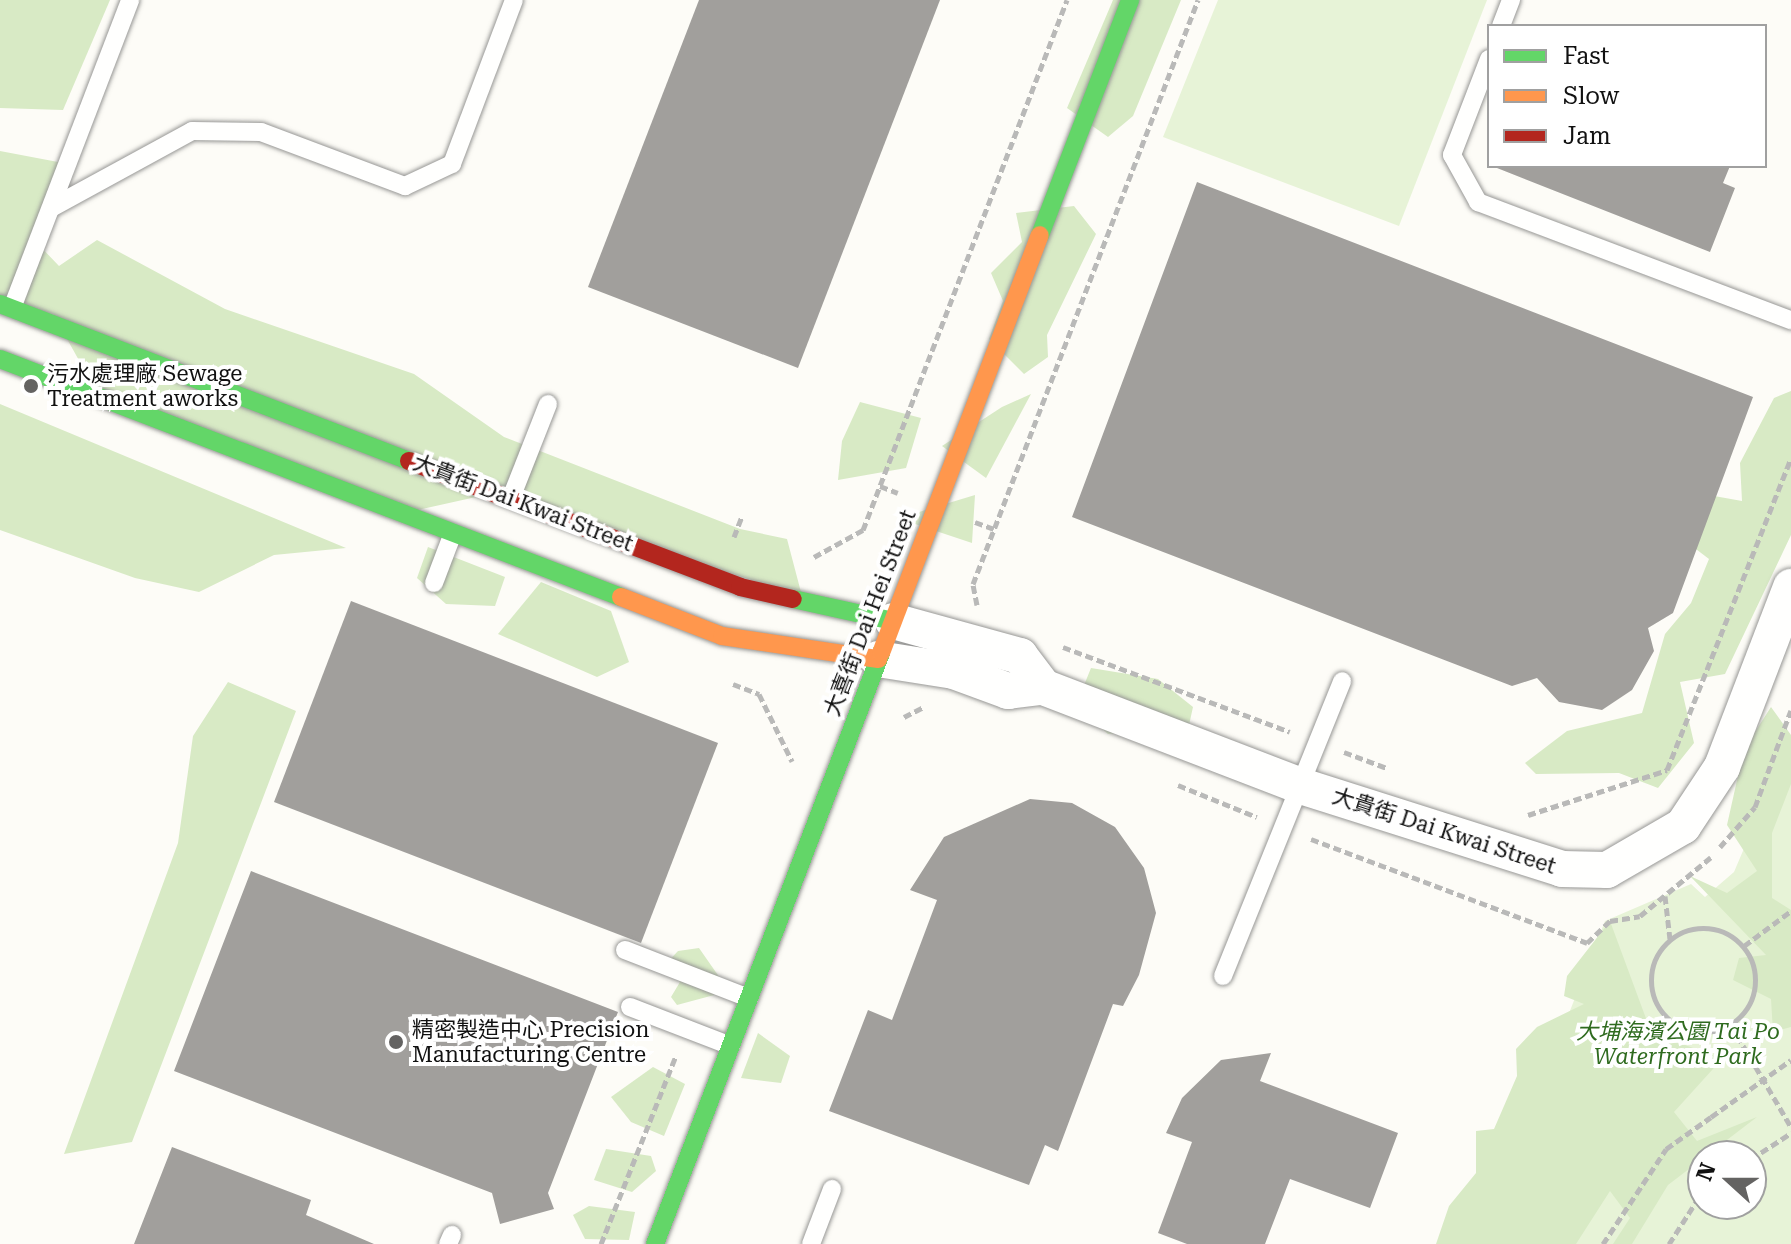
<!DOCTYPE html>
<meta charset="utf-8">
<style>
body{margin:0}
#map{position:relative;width:1791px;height:1244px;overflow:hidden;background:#fdfcf7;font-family:"Roboto Serif","Noto Sans TC",serif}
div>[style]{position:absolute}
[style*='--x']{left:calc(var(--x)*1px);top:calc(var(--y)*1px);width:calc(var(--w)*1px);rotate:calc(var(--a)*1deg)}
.green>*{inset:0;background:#e7f3d7}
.forest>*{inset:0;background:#d8eac5}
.building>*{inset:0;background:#a19f9c}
.path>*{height:5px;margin-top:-2.5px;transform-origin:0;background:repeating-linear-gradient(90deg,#b9b9b8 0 8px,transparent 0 12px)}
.path>.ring{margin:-2.5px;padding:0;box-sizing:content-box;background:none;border:5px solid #b9b9b8;border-radius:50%}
.roads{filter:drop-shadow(0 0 2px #979795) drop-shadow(0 0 2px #979795)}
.lane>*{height:18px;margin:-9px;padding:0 9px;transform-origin:9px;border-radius:9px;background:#fffffe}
.street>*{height:36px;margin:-18px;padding:0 18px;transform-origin:18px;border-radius:18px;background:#fffffe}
.fast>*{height:18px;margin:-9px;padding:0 9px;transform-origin:9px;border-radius:9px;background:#63d668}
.slow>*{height:18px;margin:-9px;padding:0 9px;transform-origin:9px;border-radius:9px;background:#ff974d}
.jam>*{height:18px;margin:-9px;padding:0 9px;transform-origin:9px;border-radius:9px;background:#b3261e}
.path-bridge>*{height:5px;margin-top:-2.5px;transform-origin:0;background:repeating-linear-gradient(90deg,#b9b9b8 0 8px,transparent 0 12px)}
.dots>*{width:22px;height:22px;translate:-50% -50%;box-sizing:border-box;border:4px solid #fff;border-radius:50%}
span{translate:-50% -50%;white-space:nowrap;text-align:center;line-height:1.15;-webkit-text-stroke:8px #fff;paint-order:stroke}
.poi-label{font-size:22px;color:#111}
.left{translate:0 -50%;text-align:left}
.street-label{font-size:22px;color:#111}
.park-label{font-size:22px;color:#2f6b1f;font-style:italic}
.legend{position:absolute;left:1487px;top:24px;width:280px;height:144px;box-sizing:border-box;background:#fff;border:2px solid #a0a0a0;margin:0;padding:10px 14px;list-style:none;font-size:24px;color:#111}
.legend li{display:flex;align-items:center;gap:16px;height:40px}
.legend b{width:40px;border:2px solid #a0a0a0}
.north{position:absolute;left:1687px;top:1140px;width:80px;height:80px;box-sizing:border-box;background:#fff;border:2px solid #a0a0a0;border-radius:50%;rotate:291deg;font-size:22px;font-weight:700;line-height:32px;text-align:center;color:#111}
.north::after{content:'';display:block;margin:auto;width:28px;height:36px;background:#646362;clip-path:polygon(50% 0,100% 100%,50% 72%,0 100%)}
</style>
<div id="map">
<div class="green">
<div style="clip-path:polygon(1218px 0,1487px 0,1399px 226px,1163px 137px)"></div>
<div style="clip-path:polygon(evenodd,1791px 738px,1791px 1244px,1479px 1244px,1605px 921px,1691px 884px,1705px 897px,1734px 872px,1791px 738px,1703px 1156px,1751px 1156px,1751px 1204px,1703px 1204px,1703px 1156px)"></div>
</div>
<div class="forest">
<div style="clip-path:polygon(0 0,110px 0,63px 110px,0 108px)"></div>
<div style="clip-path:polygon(1113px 0,1181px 0,1133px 116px,1108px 137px,1067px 108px)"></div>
<div style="clip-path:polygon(0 151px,58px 162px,38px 244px,59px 266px,97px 240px,225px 309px,414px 374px,504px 437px,740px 529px,787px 539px,802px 596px,485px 495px,413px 511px,99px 396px,53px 314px,0 304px)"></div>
<div style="clip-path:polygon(1074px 206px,1096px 234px,1047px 335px,1048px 357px,1024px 374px,989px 339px,1003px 301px,991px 273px,1022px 242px,1016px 213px)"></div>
<div style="clip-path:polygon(1791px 391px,1791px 535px,1725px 674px,1680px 682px,1694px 743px,1658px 788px,1619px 773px,1536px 774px,1525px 763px,1567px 731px,1642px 713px,1665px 634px,1691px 603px,1709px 559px,1684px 540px,1703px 494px,1742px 501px,1740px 463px,1774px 398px)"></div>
<div style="clip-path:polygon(1031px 394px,986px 478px,942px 446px,1002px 407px)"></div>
<div style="clip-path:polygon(860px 402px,921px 418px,906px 468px,838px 480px,842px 441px)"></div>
<div style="clip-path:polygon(0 404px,346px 548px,274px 555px,199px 592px,135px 578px,0 530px)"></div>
<div style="clip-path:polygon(975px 495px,972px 543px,915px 524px,919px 512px)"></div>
<div style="clip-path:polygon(428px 547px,505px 577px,495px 606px,446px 604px,417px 578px)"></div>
<div style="clip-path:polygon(541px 582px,611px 611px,629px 662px,597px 677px,498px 634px)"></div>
<div style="clip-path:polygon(1091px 668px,1158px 679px,1193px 707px,1185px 743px,1146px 730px,1108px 734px,1076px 705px)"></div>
<div style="clip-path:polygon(228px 682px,296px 711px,132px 1142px,64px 1154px,178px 843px,193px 736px)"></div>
<div style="clip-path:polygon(1771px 707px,1791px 735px,1791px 784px,1772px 833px,1772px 898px,1791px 910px,1791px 1027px,1773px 1032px,1771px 999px,1733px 980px,1739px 958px,1766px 955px,1690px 876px,1727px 893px,1757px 871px,1727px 825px,1744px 749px)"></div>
<div style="clip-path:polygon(1610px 921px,1651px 1032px,1722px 1059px,1674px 1112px,1697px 1141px,1757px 1117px,1668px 1185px,1632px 1244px,1613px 1244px,1630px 1218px,1610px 1191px,1576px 1244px,1436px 1244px,1449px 1206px,1476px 1173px,1476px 1131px,1494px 1129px,1517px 1076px,1516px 1049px,1537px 1027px,1584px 1004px,1564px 996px,1567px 976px)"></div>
<div style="clip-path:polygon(699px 948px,729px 991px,677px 1005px,671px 997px,680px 982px,663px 967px,678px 951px)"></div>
<div style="clip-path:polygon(758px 1033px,790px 1056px,781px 1083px,741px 1078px)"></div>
<div style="clip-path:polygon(653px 1067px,685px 1084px,664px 1136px,631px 1122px,611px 1097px)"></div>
<div style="clip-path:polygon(606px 1149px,651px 1156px,656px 1171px,632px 1192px,594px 1180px)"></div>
<div style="clip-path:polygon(589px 1206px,635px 1212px,629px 1240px,585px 1239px,573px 1215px)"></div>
</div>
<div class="building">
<div style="clip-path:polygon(699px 0,940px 0,798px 368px,588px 287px)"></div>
<div style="clip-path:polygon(1730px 166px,1723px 183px,1735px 188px,1710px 252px,1497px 168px)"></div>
<div style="clip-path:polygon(1197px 182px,1753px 397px,1673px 613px,1648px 628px,1654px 651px,1632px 690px,1602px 710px,1559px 702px,1537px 678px,1512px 686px,1072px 517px)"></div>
<div style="clip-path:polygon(351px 601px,718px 743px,641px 943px,274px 802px)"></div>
<div style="clip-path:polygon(1030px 799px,1072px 803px,1115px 827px,1144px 868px,1156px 913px,1139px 975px,1123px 1006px,1113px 1004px,1058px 1151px,1045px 1145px,1029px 1185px,829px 1111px,868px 1010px,892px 1020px,937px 900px,910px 890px,944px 837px)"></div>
<div style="clip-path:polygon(251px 871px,618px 1012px,548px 1193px,554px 1209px,500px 1224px,492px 1193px,174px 1071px)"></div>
<div style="clip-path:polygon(1271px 1053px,1260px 1081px,1398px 1133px,1370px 1208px,1290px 1179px,1265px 1244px,1187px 1244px,1158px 1233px,1192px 1142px,1166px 1133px,1182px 1098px,1221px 1060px)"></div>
<div style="clip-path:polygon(172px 1147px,311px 1200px,306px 1215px,374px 1244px,134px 1244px)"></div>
</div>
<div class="path">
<div style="--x:880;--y:486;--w:19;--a:21"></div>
<div style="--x:975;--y:522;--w:20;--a:20"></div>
<div style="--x:734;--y:537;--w:22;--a:-69"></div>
<div style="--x:814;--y:557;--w:56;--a:-28.9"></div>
<div style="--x:863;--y:530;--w:568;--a:-68.95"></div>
<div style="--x:977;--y:605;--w:21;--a:-101"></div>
<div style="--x:973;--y:584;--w:626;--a:-68.93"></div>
<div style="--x:1063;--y:647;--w:242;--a:20.5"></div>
<div style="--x:733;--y:684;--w:28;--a:21"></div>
<div style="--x:759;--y:694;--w:75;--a:63.8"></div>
<div style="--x:904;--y:717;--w:22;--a:-27"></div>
<div style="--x:1344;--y:752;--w:46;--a:20.4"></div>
<div style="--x:1178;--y:785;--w:85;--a:22.1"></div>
<div style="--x:1528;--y:815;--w:146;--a:-17.9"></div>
<div style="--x:1667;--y:770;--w:335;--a:-68.3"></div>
<div style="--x:1311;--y:839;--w:295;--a:20.6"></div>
<div style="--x:1587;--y:943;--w:32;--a:-44"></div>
<div style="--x:1610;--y:921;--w:30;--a:-9"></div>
<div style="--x:1640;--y:916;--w:92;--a:-39.7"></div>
<div style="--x:1720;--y:847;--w:53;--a:-48.8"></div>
<div style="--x:1755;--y:807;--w:103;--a:-69.6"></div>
<div style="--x:1665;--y:896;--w:43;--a:83.4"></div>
<div class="ring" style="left:1651px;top:928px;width:99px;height:99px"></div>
<div style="--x:1744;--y:946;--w:59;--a:-36.7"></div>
<div style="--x:1731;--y:1025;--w:118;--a:59.5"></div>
<div style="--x:1751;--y:1159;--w:48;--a:-33"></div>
<div style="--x:601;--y:1244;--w:202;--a:-68.3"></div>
<div style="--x:1603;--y:1244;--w:114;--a:-56.4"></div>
<div style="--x:1666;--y:1149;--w:55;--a:-35.4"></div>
<div style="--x:1669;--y:1244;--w:63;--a:-57.3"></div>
</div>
<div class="roads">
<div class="lane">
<div style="--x:1501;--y:26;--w:28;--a:-69"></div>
<div style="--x:1489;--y:59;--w:103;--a:111.1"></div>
<div style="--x:1452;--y:155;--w:54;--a:61"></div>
<div style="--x:1478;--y:202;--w:335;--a:20.7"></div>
<div style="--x:51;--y:208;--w:161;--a:-28.6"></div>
<div style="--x:192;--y:131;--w:69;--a:0.8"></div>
<div style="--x:261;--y:132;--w:154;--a:20.6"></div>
<div style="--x:405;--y:186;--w:52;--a:-25.1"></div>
<div style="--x:452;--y:164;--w:175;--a:-69.3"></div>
<div style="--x:12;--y:308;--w:330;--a:-69"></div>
<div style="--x:511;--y:498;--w:101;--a:-68.5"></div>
<div style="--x:434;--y:583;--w:53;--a:-69.2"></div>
<div style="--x:625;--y:950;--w:133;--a:21.2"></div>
<div style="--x:1223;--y:976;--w:318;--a:-68"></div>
<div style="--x:630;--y:1007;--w:108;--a:21.1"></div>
<div style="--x:448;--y:1244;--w:10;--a:-66"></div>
<div style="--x:811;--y:1244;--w:59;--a:-69.1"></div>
</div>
<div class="street">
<div style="--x:893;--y:621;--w:132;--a:15.4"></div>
<div style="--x:1020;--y:656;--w:39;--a:53"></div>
<div style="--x:878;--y:659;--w:77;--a:9"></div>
<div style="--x:954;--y:671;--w:58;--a:20.3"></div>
<div style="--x:1008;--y:691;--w:35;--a:-7"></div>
<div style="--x:1043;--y:687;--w:276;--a:21"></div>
<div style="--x:1301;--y:786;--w:274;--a:17.6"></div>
<div style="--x:1562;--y:869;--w:45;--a:1.3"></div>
<div style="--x:1607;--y:870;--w:88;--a:-30.1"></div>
<div style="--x:1683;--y:826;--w:71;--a:-56.5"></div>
<div style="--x:1722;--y:767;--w:193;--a:-69"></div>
</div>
<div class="fast">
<div style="--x:1040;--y:235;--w:252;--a:-69"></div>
<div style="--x:0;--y:304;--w:438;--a:21"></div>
<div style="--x:0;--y:359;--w:665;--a:20.97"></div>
<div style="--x:793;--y:599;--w:102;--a:12.4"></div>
<div style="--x:655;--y:1244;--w:633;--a:-69.07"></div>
</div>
<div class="slow">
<div style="--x:621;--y:597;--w:108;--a:21.1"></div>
<div style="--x:722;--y:636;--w:158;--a:8.4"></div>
<div style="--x:881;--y:653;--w:447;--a:-69.2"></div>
</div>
<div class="jam">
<div style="--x:409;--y:461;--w:354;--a:20.8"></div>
<div style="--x:740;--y:587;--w:54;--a:12.8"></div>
</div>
</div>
<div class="path-bridge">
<div style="--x:1711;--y:1117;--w:98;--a:-35.5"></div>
</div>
<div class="dots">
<div style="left:31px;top:386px;background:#646362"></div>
<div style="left:396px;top:1042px;background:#646362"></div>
</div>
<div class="poi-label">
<span class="left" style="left:47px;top:386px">污水處理廠 Sewage<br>Treatment aworks</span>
<span class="left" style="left:412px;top:1042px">精密製造中心 Precision<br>Manufacturing Centre</span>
</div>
<div class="street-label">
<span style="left:523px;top:503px;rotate:21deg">大貴街 Dai Kwai Street</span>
<span style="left:870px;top:613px;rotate:-69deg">大喜街 Dai Hei Street</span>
<span style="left:1444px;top:831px;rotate:18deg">大貴街 Dai Kwai Street</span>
</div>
<div class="park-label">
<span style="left:1678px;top:1044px">大埔海濱公園 Tai Po<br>Waterfront Park</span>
</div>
<ul class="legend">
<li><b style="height:10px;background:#63d668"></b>Fast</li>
<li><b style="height:10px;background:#ff974d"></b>Slow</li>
<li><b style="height:10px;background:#b3261e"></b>Jam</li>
</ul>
<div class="north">N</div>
</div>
